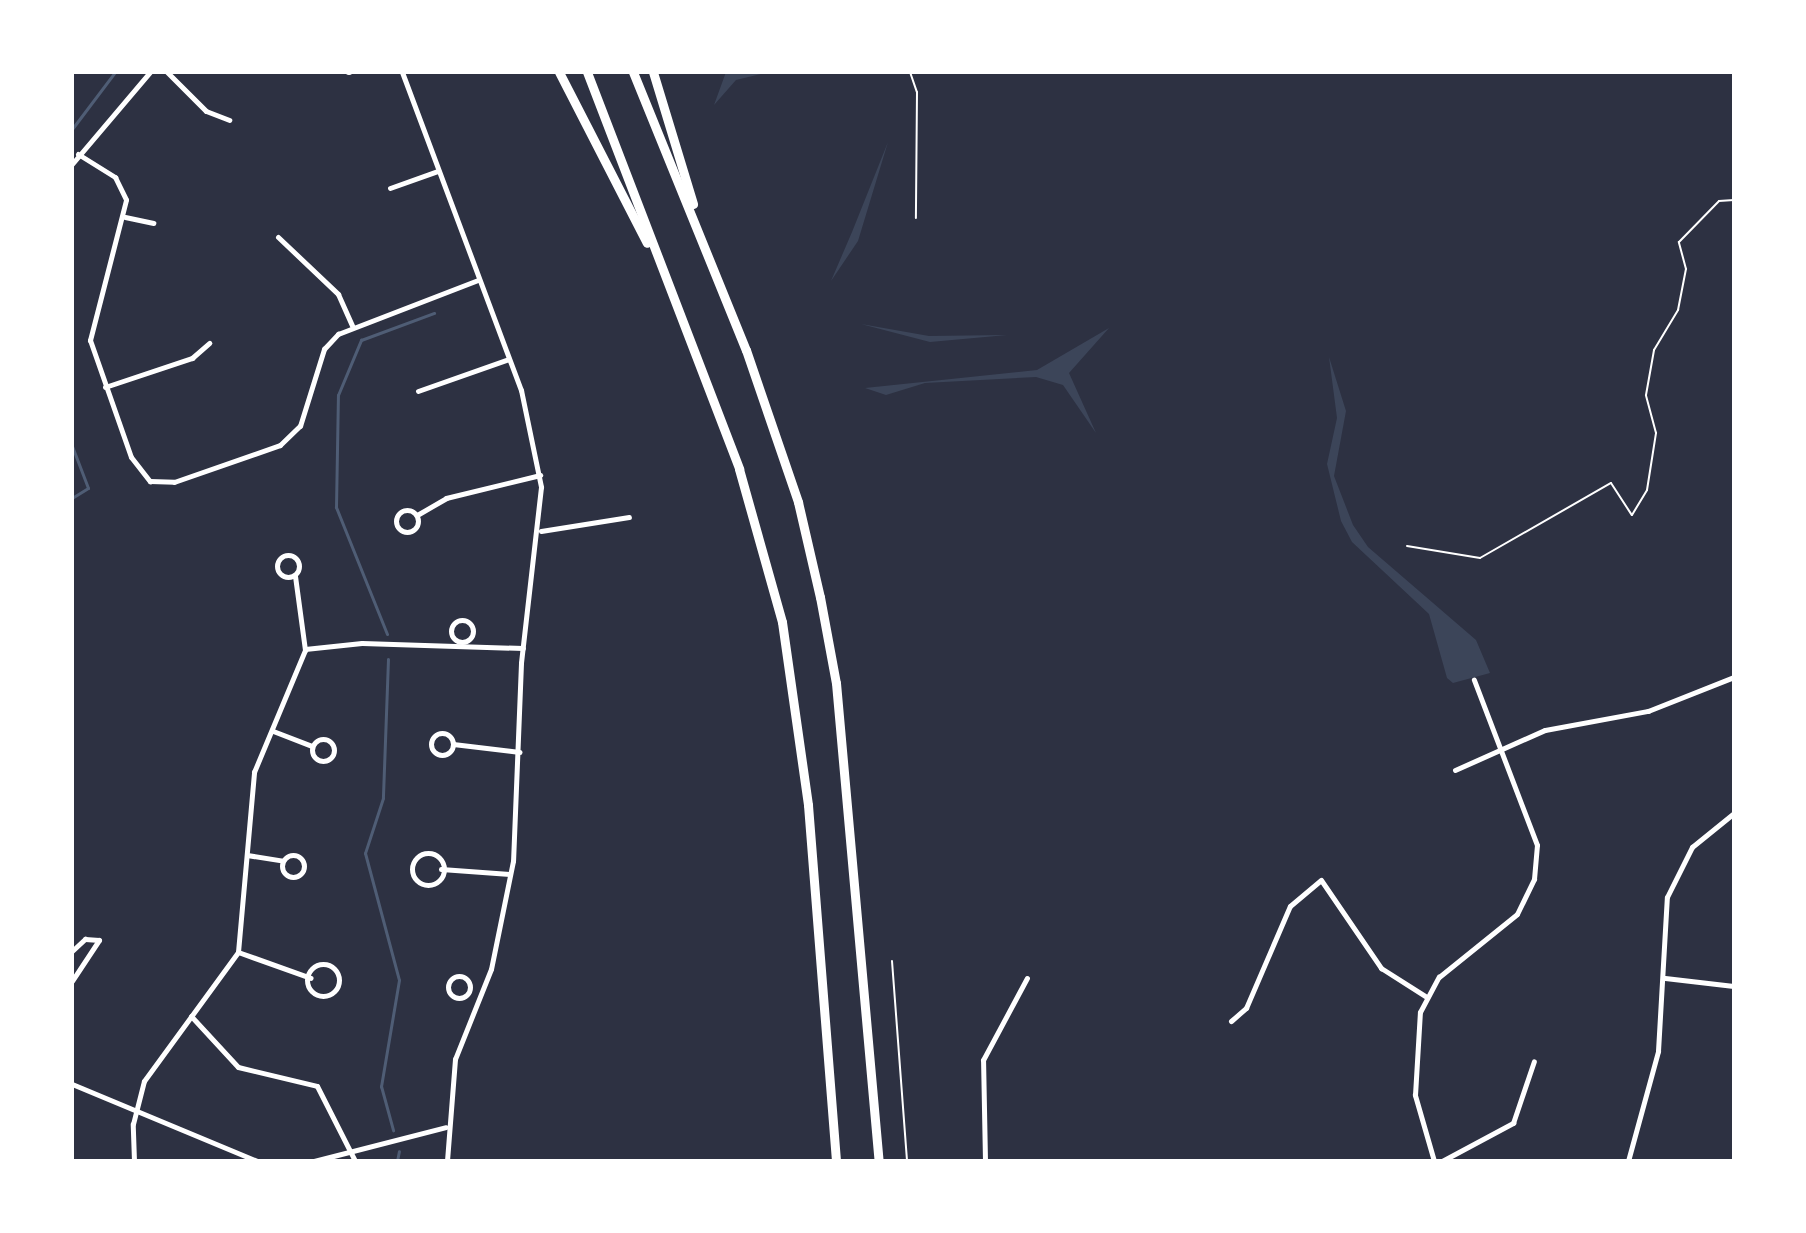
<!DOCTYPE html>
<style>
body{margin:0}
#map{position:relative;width:1806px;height:1233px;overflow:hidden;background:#2d3142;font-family:"Golos Text",sans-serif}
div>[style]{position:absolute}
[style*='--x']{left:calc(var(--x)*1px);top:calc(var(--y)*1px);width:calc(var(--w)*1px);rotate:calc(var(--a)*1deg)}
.green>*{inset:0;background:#3c4559}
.stream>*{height:3px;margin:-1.5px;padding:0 1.5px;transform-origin:1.5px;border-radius:1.5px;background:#4f5d75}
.path>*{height:2px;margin:-1px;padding:0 1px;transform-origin:1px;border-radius:1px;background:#fff}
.minor>*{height:5px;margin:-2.5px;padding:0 2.5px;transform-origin:2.5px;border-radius:2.5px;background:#fff}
.minor>.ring{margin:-2.5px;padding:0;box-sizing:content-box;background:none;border:5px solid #fff;border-radius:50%}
.motorway>*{height:9px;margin:-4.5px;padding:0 4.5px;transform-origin:4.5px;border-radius:4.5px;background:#fff}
span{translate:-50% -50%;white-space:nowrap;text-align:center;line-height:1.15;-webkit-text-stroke:8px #fff;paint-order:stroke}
.frame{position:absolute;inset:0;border:74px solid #fff;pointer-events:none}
</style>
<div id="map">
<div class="green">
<div style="clip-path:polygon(726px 72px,769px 72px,736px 80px,714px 105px)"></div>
<div style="clip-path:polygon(888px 142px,858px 241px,831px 281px,852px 232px)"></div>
<div style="clip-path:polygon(861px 324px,929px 336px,1007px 335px,930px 342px)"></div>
<div style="clip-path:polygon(1109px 328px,1069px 373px,1096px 433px,1063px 385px,1036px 377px,925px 383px,886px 395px,865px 388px,1037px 370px)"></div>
<div style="clip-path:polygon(1329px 357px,1346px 411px,1334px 476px,1353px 525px,1368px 547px,1476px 640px,1490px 673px,1453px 683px,1447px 678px,1429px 614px,1352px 542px,1341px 521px,1327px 464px,1337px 418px)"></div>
</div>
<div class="stream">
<div style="--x:72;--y:129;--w:71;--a:-53"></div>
<div style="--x:72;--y:446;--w:45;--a:69.1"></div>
<div style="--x:88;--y:488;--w:19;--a:148"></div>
<div style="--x:387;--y:634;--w:137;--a:-111.9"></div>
<div style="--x:336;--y:507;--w:112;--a:-89"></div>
<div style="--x:338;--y:395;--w:60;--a:-67.3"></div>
<div style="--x:361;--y:340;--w:78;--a:-20.3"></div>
<div style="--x:388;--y:659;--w:139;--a:92.1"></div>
<div style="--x:383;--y:798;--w:58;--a:108.1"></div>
<div style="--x:365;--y:853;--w:131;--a:75"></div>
<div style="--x:399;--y:980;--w:108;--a:99.6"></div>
<div style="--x:381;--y:1086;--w:46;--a:74.7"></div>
<div style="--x:397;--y:1161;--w:10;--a:-79"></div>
</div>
<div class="path">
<div style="--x:910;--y:72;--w:21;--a:71"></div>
<div style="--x:917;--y:92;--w:126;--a:90.5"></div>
<div style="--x:1407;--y:546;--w:74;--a:9.3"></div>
<div style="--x:1480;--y:558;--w:151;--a:-29.8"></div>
<div style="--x:1611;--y:483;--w:38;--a:57"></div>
<div style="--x:1632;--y:515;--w:29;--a:-59"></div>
<div style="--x:1647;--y:490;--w:58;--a:-81"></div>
<div style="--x:1656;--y:433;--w:39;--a:-105"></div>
<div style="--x:1646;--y:395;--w:46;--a:-79.9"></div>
<div style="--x:1654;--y:350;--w:47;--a:-59"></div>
<div style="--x:1678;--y:310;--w:42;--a:-79"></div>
<div style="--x:1686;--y:269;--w:28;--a:-105"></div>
<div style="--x:1679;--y:242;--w:57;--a:-45.7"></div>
<div style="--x:1719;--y:201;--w:15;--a:-4"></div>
<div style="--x:892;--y:961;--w:201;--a:85.7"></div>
</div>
<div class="minor">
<div style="--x:167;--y:72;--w:55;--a:45"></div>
<div style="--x:206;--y:111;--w:25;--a:21"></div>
<div style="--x:348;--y:72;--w:1;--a:0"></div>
<div style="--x:402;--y:72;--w:340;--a:69.5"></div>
<div style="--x:521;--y:390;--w:99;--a:78.3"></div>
<div style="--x:541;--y:487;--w:177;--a:96.5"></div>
<div style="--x:521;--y:663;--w:198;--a:92.3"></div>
<div style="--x:513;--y:861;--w:110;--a:101.5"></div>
<div style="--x:491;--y:969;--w:97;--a:111.8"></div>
<div style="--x:455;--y:1059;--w:102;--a:94.5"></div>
<div style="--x:78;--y:154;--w:44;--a:31.9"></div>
<div style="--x:115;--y:177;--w:25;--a:64"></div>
<div style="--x:126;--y:200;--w:145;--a:104.4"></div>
<div style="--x:90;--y:340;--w:124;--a:70.7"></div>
<div style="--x:131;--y:457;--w:31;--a:52"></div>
<div style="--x:150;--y:481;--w:24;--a:2"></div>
<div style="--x:174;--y:482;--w:112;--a:-19.2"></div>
<div style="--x:280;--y:445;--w:28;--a:-44"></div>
<div style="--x:300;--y:426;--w:81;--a:-72.7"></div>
<div style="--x:324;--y:349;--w:21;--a:-47"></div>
<div style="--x:338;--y:334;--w:150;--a:-21.1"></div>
<div style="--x:72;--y:164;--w:121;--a:-49.7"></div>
<div style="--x:390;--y:188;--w:51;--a:-19.5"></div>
<div style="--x:125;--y:217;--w:29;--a:12"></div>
<div style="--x:278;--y:237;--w:83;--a:43.5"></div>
<div style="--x:338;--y:294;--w:36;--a:66"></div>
<div style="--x:105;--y:387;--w:92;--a:-18.4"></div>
<div style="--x:192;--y:358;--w:23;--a:-41"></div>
<div style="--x:418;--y:391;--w:96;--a:-19.4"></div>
<div class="ring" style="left:396px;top:510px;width:17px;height:17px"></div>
<div style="--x:417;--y:515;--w:34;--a:-30"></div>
<div style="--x:446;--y:498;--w:97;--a:-13.7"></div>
<div style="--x:541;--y:531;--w:89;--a:-9"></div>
<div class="ring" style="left:277px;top:555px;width:17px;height:17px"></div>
<div class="ring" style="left:451px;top:620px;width:17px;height:17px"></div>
<div style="--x:305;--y:649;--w:57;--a:-6"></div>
<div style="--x:362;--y:643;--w:161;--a:1.8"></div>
<div style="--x:273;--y:731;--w:42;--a:21"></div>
<div class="ring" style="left:431px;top:733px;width:17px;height:17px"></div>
<div class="ring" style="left:312px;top:739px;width:17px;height:17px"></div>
<div style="--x:453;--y:744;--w:67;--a:6.8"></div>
<div style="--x:1455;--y:770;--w:98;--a:-24"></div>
<div style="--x:1545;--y:730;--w:105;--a:-10.5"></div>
<div style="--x:1648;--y:711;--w:92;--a:-21.6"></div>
<div class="ring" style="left:412px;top:853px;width:27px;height:27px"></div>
<div class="ring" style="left:282px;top:855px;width:17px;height:17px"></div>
<div style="--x:247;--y:855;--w:36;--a:9"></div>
<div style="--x:441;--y:869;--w:69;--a:4.1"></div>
<div style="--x:72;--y:951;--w:18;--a:-43"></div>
<div style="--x:85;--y:939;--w:14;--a:4"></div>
<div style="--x:99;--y:940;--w:49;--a:123.4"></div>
<div style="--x:238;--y:952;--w:77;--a:19.6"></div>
<div class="ring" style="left:307px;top:964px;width:27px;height:27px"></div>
<div class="ring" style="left:448px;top:976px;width:17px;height:17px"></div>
<div style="--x:1665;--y:978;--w:69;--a:6.6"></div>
<div style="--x:191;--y:1016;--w:69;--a:47.3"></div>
<div style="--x:238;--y:1067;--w:81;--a:13.5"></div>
<div style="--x:317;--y:1086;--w:84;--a:63.1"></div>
<div style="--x:1231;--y:1021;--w:20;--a:-41"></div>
<div style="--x:1246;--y:1008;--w:111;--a:-66.7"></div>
<div style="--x:1290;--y:906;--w:40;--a:-40"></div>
<div style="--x:1321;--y:880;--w:107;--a:55.7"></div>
<div style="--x:1381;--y:968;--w:52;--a:32.5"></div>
<div style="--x:72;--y:1084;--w:200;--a:22.6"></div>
<div style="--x:134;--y:1161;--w:37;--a:-92"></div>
<div style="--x:133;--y:1124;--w:44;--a:-75.7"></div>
<div style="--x:144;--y:1081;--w:160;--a:-53.9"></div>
<div style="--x:238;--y:952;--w:181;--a:-84.9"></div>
<div style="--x:254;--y:772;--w:132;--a:-67.3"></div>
<div style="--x:305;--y:650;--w:75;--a:-97.7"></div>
<div style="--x:314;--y:1161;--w:136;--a:-14.4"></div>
<div style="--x:985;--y:1161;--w:101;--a:-91.1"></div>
<div style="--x:983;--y:1060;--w:93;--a:-61.8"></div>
<div style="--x:1434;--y:1161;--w:69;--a:-106.1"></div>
<div style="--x:1415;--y:1095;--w:83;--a:-86.6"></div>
<div style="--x:1420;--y:1012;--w:40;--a:-62"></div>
<div style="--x:1439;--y:977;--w:100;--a:-38.9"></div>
<div style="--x:1517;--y:914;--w:39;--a:-64"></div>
<div style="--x:1534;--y:879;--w:34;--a:-85"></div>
<div style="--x:1537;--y:845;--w:177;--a:-110.9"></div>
<div style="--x:1442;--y:1161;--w:81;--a:-28.2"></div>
<div style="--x:1513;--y:1123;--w:65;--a:-71.3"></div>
<div style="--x:1628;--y:1161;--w:114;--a:-74.7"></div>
<div style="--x:1658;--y:1051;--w:154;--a:-86.7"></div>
<div style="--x:1667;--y:897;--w:56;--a:-63.4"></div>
<div style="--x:1692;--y:847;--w:54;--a:-39"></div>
</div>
<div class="motorway">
<div style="--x:559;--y:72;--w:192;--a:62.8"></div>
<div style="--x:587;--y:72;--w:425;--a:69"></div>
<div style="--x:739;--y:469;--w:159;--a:74.3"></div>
<div style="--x:782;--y:622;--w:185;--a:81.9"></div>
<div style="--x:808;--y:805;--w:357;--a:85.5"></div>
<div style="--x:633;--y:72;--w:300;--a:67.9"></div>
<div style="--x:746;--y:350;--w:161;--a:71.1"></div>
<div style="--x:798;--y:502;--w:98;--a:77"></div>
<div style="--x:820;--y:597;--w:87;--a:79.5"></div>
<div style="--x:836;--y:683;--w:480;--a:84.9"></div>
<div style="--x:653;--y:72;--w:138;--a:73.1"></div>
</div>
<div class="frame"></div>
</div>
